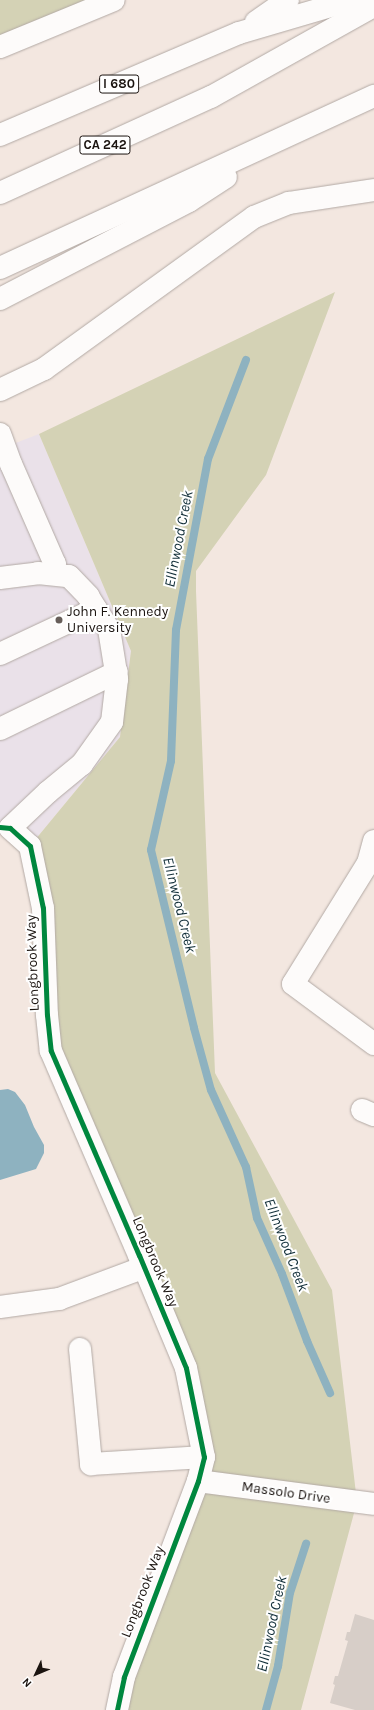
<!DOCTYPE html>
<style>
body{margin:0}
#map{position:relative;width:374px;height:1710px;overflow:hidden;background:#f3e7e0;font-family:Karla,sans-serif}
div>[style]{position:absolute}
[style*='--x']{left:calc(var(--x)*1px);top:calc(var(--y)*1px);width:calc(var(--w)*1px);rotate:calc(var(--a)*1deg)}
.education>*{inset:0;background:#eae1e9}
.green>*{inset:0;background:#d4d2b5}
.water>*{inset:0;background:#8eb2c0}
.stream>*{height:8px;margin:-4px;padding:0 4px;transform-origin:4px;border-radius:4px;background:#8eb2c0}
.building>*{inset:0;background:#d7cec8}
.roads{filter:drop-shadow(0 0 1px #b2a9a4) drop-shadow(0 0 1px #b2a9a4)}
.minor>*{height:22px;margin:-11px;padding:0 11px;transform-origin:11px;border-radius:11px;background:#fdfbfa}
.highway>*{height:22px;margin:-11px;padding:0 11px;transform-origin:11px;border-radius:11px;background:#fdfbfa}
.cycleway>*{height:5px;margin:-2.5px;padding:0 2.5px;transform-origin:2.5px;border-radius:2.5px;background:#00873e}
.dots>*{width:11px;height:11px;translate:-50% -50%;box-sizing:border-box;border:2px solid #fff;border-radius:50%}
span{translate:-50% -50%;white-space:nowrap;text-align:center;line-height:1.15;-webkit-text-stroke:4px #fff;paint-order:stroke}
.shield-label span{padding:1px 3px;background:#fff;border:1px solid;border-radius:3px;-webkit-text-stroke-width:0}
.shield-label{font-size:13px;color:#1b1410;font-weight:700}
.poi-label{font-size:14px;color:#1b1410}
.left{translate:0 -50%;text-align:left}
.street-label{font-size:14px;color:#1b1410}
.water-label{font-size:15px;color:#122f39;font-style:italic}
.north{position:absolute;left:16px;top:1654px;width:40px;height:40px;-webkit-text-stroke:3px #fff;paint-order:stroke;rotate:226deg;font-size:11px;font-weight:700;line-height:16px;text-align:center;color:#1b1410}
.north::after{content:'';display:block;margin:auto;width:14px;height:18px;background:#1b1410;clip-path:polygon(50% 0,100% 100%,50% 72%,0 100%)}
</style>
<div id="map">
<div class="education">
<div style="clip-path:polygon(39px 434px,131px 651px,120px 737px,30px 846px,0 827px,0 449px)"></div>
</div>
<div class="green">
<div style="clip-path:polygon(0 0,114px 0,0 47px)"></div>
<div style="clip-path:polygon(335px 292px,266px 475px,196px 571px,196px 591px,215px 1073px,332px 1290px,357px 1502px,301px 1710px,117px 1710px,198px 1481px,185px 1368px,51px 1051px,30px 846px,120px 737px,131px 651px,39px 434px)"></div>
</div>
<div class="water">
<div style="clip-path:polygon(8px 1089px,15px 1092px,25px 1105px,34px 1127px,44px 1145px,44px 1153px,36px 1169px,0 1180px,0 1090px)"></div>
</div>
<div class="stream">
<div style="--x:246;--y:360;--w:106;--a:111"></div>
<div style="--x:208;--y:459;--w:174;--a:100.6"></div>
<div style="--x:176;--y:630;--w:131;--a:92.2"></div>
<div style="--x:171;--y:761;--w:91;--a:102.7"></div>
<div style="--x:151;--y:850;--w:183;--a:76.4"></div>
<div style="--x:194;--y:1028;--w:64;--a:74.7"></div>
<div style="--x:211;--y:1090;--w:85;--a:65.6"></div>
<div style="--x:246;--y:1167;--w:52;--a:77.8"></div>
<div style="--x:257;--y:1218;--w:61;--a:65.9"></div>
<div style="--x:282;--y:1274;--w:72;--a:69.5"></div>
<div style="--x:307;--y:1341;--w:57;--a:66.1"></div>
<div style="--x:266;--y:1710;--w:46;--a:-74.7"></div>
<div style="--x:278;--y:1666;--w:74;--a:-80.7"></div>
<div style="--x:290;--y:1593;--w:52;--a:-71.9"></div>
</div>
<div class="building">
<div style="clip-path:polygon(355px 1614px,374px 1620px,374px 1710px,355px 1710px,330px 1703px,335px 1685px,333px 1684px,335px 1676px,338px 1676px,348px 1641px,345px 1640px,347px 1632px,350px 1632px)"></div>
</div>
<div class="roads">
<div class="minor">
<div style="--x:0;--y:390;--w:49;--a:-25.5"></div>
<div style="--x:44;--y:369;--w:259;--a:-35.9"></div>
<div style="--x:254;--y:217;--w:38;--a:-22"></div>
<div style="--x:289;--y:203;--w:86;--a:-8.7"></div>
<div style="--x:0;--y:434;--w:32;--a:70"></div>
<div style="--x:11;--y:464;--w:109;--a:66.3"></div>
<div style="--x:55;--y:564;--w:10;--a:107"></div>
<div style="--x:0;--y:578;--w:38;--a:-7"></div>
<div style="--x:38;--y:573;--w:31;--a:6"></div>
<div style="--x:69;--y:576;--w:28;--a:46"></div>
<div style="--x:88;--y:596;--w:39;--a:58"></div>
<div style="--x:109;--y:629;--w:51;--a:80.9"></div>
<div style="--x:117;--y:679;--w:43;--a:96.6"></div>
<div style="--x:112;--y:722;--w:52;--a:125.5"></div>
<div style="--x:82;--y:764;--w:44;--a:140.5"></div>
<div style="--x:48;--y:792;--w:52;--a:136.5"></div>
<div style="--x:0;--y:654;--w:106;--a:-25.1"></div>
<div style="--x:0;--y:729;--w:130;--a:-26"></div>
<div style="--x:10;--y:828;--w:27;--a:42"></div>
<div style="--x:30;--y:846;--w:63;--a:78.2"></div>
<div style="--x:43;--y:908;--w:107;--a:87.9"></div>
<div style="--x:47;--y:1015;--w:36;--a:84"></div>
<div style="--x:51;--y:1051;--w:222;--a:66.7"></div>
<div style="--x:139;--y:1255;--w:122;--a:67.4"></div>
<div style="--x:186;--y:1368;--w:91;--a:78.6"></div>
<div style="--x:204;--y:1457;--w:25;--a:104"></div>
<div style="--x:198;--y:1481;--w:210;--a:110.7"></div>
<div style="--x:124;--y:1677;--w:34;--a:102"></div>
<div style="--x:374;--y:841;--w:23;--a:105"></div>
<div style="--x:368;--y:863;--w:142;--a:121.8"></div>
<div style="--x:293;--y:984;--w:101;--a:36.5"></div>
<div style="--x:362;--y:1110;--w:13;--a:23"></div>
<div style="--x:0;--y:1307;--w:60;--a:-7.7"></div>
<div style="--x:59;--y:1299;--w:92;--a:-20.4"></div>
<div style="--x:80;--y:1349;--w:116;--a:84.5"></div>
<div style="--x:91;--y:1464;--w:113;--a:-3.5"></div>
<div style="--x:198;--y:1481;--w:177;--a:7.4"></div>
</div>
<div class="highway">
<div style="--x:256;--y:22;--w:39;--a:-35"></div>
<div style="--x:0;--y:47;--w:123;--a:-22.4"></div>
<div style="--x:0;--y:135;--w:260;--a:-23.1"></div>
<div style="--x:239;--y:33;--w:117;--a:-16.4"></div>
<div style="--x:0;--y:193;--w:232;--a:-24.5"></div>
<div style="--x:211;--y:97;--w:187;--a:-29.2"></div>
<div style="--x:0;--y:268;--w:412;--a:-24.7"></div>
<div style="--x:0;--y:299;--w:213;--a:-27.4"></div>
<div style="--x:189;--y:201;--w:44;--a:-33"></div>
</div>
</div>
<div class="cycleway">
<div style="--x:0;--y:827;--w:10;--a:6"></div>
<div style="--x:10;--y:828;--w:27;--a:42"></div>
<div style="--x:30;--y:846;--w:63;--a:78.2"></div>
<div style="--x:43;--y:908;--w:107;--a:87.9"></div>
<div style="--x:47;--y:1015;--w:36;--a:84"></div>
<div style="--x:51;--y:1051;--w:222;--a:66.7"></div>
<div style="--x:139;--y:1255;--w:122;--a:67.4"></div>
<div style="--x:186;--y:1368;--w:91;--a:78.6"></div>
<div style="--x:204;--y:1457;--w:25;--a:104"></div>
<div style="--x:198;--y:1481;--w:210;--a:110.7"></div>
<div style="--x:124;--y:1677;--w:34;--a:102"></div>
</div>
<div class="dots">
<div style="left:59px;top:620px;background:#675e59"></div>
</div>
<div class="shield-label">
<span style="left:119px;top:84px">I 680</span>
<span style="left:105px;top:145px">CA 242</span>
</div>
<div class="poi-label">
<span class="left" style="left:67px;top:620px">John F. Kennedy<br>University</span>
</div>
<div class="street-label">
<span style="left:33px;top:963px;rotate:-92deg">Longbrook Way</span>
<span style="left:155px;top:1262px;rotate:67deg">Longbrook Way</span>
<span style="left:286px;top:1493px;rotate:8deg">Massolo Drive</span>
<span style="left:143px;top:1592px;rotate:-69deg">Longbrook Way</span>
</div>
<div class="water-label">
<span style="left:179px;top:539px;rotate:-79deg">Ellinwood Creek</span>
<span style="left:179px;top:905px;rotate:76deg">Ellinwood Creek</span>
<span style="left:286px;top:1245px;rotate:69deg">Ellinwood Creek</span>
<span style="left:272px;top:1624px;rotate:-78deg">Ellinwood Creek</span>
</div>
<div class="north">N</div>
</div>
